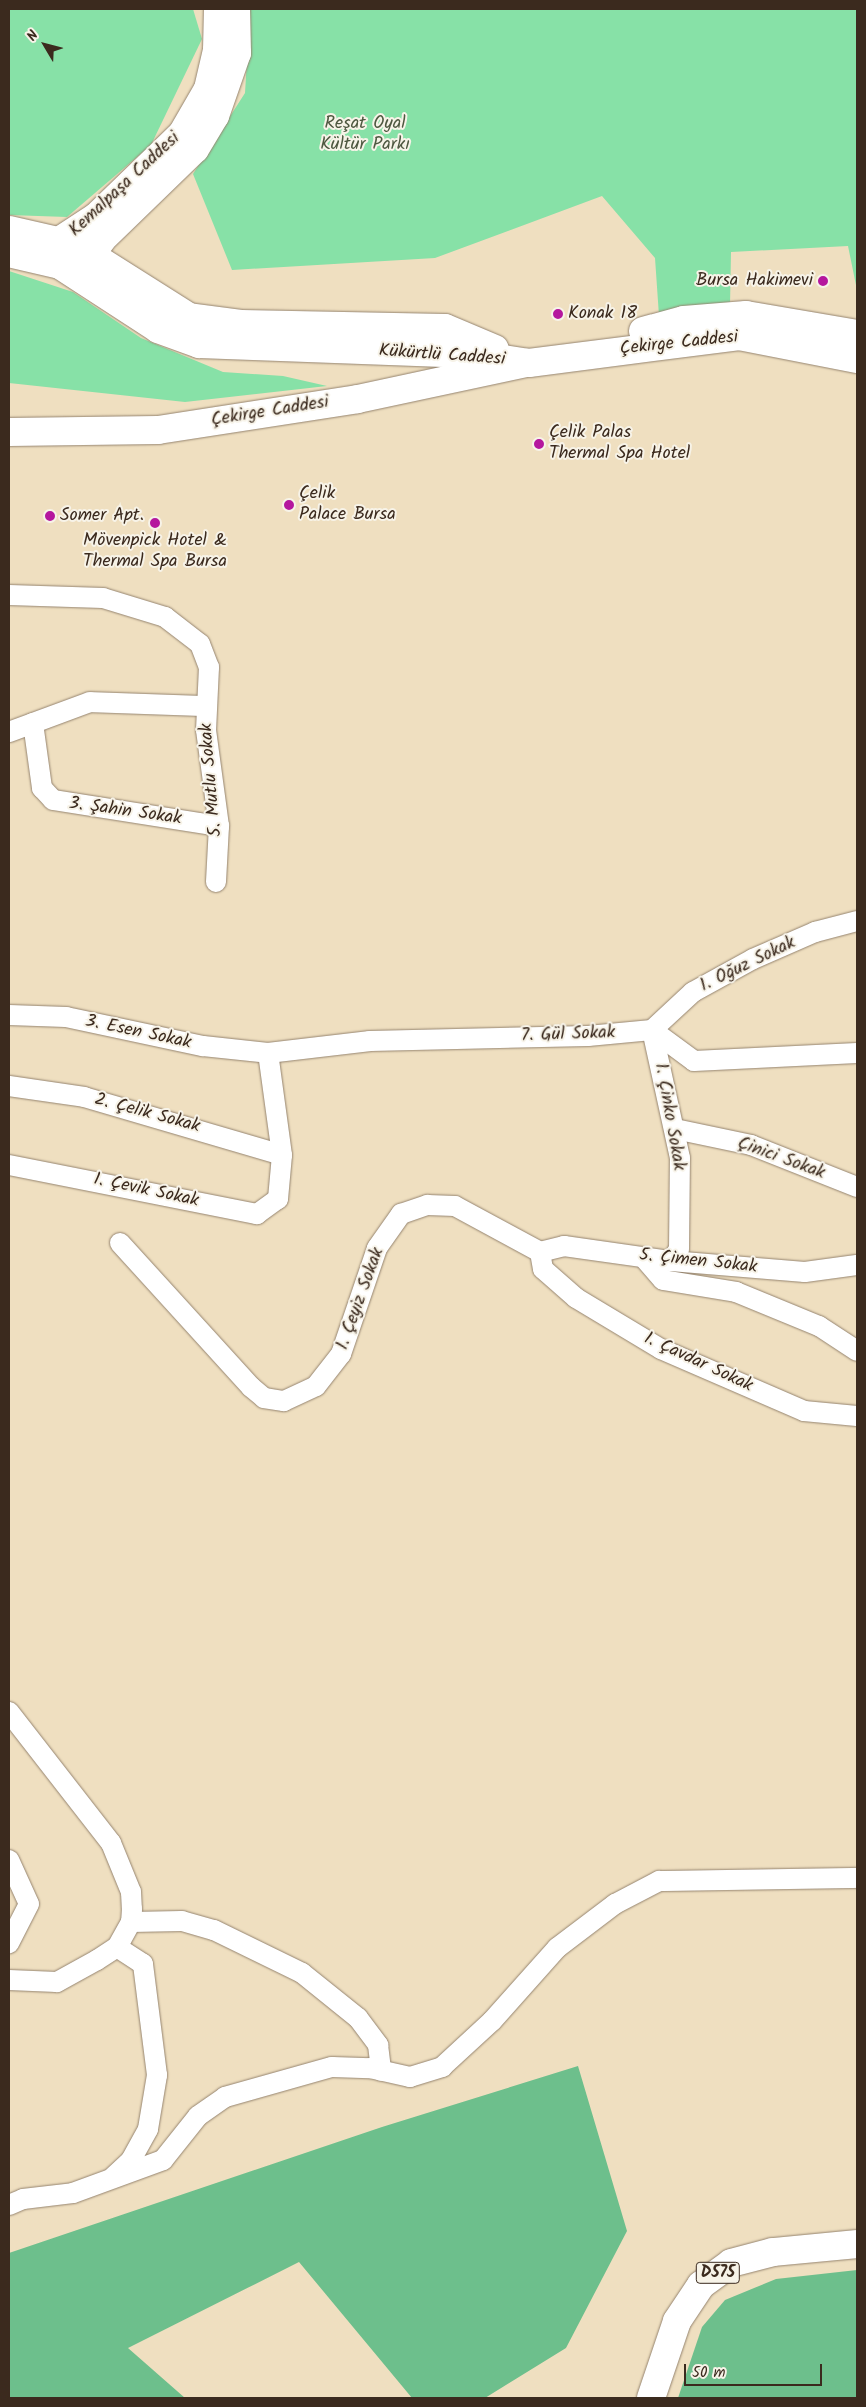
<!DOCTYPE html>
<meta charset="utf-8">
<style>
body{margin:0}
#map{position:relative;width:866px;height:2407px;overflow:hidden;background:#efdfc0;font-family:Kalam,sans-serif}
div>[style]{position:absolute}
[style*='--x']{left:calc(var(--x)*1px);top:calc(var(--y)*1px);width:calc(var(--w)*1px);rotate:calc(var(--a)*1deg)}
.green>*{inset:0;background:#87e1a7}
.forest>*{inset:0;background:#6dbf8c}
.roads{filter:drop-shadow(0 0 1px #95846f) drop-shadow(0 0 1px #95846f)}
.minor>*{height:20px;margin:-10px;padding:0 10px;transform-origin:10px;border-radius:10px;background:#fff}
.secondary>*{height:28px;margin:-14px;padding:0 14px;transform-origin:14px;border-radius:14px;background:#fff}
.primary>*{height:28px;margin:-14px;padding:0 14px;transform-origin:14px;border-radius:14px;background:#fff}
.dots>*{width:14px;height:14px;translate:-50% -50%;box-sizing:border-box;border:2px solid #f7f3e8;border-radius:50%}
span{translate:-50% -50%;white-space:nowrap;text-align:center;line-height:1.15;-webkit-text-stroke:4px #f7f3e8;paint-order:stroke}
.shield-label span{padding:1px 4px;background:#f7f3e8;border:1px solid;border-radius:4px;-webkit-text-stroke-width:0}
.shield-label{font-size:16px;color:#3b2a1e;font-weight:700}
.park-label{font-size:18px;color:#4e5840}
.street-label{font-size:18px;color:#3b2a1e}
.poi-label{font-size:18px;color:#3b2a1e}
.right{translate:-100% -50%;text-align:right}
.left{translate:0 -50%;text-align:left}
.frame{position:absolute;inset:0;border:10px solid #3b2a1e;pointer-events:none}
.north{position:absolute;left:20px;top:20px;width:50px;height:50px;-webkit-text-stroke:4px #f7f3e8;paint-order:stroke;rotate:307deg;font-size:14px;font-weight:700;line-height:20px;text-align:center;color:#3b2a1e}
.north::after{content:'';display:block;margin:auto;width:18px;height:22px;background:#3b2a1e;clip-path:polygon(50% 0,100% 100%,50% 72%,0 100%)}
.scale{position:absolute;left:684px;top:2364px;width:138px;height:22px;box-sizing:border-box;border:2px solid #3b2a1e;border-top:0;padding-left:6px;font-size:15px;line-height:18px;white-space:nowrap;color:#3b2a1e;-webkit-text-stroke:4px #f7f3e8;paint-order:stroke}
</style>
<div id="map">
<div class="green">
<div style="clip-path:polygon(9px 9px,193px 9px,202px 39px,151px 145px,67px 217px,9px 215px)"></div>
<div style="clip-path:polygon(250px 9px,857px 9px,857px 290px,848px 246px,731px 252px,730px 307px,659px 316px,655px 258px,602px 196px,435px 258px,232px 270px,193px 174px,245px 93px)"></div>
<div style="clip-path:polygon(9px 271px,73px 292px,141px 338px,223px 372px,283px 376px,327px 386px,185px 402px,9px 383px)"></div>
</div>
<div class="forest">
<div style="clip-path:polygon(578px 2066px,627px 2231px,566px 2348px,485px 2398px,412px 2398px,299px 2262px,128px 2348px,185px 2398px,9px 2398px,9px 2253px,382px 2127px)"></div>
<div style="clip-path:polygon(857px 2270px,857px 2398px,678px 2398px,702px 2327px,725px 2300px,776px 2279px)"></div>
</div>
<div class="roads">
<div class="minor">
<div style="--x:9;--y:595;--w:94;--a:1.8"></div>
<div style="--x:103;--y:598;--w:65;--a:17"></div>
<div style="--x:165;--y:617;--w:44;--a:37.6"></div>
<div style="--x:200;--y:644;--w:25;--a:69"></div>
<div style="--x:209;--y:667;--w:63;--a:92.7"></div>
<div style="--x:206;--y:730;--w:97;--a:82.3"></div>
<div style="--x:219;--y:826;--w:56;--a:93.1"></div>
<div style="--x:33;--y:723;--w:66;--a:82.1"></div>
<div style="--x:42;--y:788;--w:16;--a:47"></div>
<div style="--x:53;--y:800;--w:168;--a:8.9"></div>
<div style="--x:9;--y:732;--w:86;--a:-20.3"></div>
<div style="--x:90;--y:702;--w:117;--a:2"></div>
<div style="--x:9;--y:1015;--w:57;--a:2"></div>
<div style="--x:66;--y:1017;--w:140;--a:12"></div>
<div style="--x:203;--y:1046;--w:65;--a:6.1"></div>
<div style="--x:268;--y:1053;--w:103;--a:-6.7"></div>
<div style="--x:370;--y:1041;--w:218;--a:-1.3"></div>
<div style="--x:588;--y:1036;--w:64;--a:-5.4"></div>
<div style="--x:652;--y:1030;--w:52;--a:36.4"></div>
<div style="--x:694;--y:1061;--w:163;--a:-2.8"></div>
<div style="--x:9;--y:1086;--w:76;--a:8.3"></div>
<div style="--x:84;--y:1097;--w:206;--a:16.3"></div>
<div style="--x:675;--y:1129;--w:78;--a:11.9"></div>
<div style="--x:751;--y:1145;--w:114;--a:21.6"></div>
<div style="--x:9;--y:1165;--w:253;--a:11.2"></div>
<div style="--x:257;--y:1214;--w:26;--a:-36"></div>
<div style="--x:278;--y:1199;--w:44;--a:-84.8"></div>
<div style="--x:282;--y:1155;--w:103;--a:-97.8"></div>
<div style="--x:120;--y:1243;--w:195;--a:47.7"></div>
<div style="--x:251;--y:1387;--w:17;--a:40"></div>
<div style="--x:264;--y:1398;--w:20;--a:9"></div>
<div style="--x:284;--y:1401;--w:35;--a:-25"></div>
<div style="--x:316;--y:1386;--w:41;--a:-52"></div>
<div style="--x:341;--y:1354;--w:112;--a:-71.2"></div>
<div style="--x:377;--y:1248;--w:42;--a:-54.8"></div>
<div style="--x:401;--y:1214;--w:28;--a:-19"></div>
<div style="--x:427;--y:1205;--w:28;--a:2"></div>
<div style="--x:455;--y:1206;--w:97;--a:28.4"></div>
<div style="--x:540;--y:1252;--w:17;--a:80"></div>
<div style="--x:543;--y:1269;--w:44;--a:41.3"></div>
<div style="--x:576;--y:1298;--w:99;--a:31"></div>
<div style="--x:661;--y:1349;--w:156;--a:23.4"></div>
<div style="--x:804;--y:1411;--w:53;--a:5.4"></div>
<div style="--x:540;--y:1252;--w:25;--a:-14"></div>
<div style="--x:564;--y:1246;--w:108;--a:8"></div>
<div style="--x:671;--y:1261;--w:134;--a:4.7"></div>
<div style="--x:805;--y:1272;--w:52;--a:-7.7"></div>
<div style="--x:643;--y:1257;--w:30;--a:49"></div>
<div style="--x:663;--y:1280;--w:74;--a:9.3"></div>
<div style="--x:736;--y:1292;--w:90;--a:22.3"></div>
<div style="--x:819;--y:1326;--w:45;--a:33.3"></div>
<div style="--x:671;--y:1261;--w:14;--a:-56"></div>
<div style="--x:679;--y:1249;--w:91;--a:-89.4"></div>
<div style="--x:680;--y:1158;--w:131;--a:-102.3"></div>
<div style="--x:652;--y:1030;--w:56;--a:-42.8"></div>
<div style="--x:693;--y:992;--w:68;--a:-28.8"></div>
<div style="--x:753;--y:959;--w:68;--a:-23.5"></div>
<div style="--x:815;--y:932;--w:43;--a:-14.7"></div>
<div style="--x:9;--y:1712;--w:166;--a:52.1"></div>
<div style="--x:111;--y:1843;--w:53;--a:67.8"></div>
<div style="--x:131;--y:1892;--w:17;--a:87"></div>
<div style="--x:132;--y:1909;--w:13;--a:94"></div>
<div style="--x:131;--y:1922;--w:29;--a:119"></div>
<div style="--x:117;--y:1947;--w:24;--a:147"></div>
<div style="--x:97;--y:1960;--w:46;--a:151.2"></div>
<div style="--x:57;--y:1982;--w:48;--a:-177.6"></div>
<div style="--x:9;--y:1860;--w:48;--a:65.6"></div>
<div style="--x:29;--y:1904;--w:44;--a:117.1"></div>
<div style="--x:131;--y:1922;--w:51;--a:-1.1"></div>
<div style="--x:182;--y:1921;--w:33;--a:16"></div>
<div style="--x:214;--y:1930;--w:98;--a:26"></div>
<div style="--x:302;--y:1973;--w:72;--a:38.8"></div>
<div style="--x:358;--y:2018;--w:34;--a:53"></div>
<div style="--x:378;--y:2045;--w:26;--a:83"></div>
<div style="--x:113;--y:2177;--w:25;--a:-43"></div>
<div style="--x:131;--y:2160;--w:35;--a:-61"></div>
<div style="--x:148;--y:2129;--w:55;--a:-80.5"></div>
<div style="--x:157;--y:2075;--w:112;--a:-97.2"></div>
<div style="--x:143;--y:1964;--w:31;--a:-147"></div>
<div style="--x:9;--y:2205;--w:15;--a:-23"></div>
<div style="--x:23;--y:2199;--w:50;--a:-6.8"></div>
<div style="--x:73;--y:2193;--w:96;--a:-20.1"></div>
<div style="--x:163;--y:2160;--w:56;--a:-51.5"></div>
<div style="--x:198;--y:2116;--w:33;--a:-35"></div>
<div style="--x:225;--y:2097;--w:111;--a:-15.7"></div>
<div style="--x:332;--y:2067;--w:38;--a:2"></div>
<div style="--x:370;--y:2068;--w:41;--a:12.7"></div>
<div style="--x:410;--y:2077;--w:34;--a:-17"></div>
<div style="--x:442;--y:2067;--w:68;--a:-42.6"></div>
<div style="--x:492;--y:2021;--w:98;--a:-48.3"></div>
<div style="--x:557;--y:1948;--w:73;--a:-37.2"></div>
<div style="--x:615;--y:1904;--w:50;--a:-27.6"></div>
<div style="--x:659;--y:1881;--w:198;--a:-0.9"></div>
</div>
<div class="secondary">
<div style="--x:44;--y:251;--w:62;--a:-33.2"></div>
<div style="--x:96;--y:217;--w:120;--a:-44"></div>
<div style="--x:182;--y:134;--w:52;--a:-60"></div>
<div style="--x:208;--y:89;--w:40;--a:-77"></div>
<div style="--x:217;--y:50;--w:41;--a:-88.6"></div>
<div style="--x:94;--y:279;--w:24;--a:-97"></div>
<div style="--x:91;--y:255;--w:19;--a:-55"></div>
<div style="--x:102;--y:239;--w:129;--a:-44.1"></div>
<div style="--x:195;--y:149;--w:39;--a:-59"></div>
<div style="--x:215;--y:116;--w:67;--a:-70.8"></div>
<div style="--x:237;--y:53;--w:44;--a:-91.3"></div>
<div style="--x:9;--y:432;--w:149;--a:-0.8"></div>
<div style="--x:158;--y:430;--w:202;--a:-8.8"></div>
<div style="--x:358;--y:399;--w:172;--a:-12.1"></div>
</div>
<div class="primary">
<div style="--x:9;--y:230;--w:54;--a:12.8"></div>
<div style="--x:62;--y:242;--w:32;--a:24"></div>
<div style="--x:91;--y:255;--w:116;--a:32.3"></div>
<div style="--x:189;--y:317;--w:52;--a:7.7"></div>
<div style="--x:241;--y:324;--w:204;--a:1.1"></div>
<div style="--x:445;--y:328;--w:54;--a:22.8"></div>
<div style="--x:9;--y:253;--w:52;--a:13.2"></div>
<div style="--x:60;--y:265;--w:117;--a:33.1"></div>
<div style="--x:158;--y:329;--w:44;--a:20.1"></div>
<div style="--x:199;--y:344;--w:272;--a:2.1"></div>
<div style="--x:471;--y:354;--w:59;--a:8.8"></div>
<div style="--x:529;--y:363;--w:212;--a:-7.3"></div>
<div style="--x:739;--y:336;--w:120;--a:11"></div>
<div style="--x:643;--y:331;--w:42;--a:-15"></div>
<div style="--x:684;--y:320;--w:62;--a:-4.6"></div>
<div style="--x:746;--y:315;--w:113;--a:9.7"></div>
<div style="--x:651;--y:2398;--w:81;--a:-71.3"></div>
<div style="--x:677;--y:2321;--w:43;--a:-56.3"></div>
<div style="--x:701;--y:2285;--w:37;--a:-36"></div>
<div style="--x:731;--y:2263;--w:43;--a:-14.7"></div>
<div style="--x:773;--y:2252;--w:84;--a:-5.4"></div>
</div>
</div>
<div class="dots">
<div style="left:823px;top:281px;background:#b5179e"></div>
<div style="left:558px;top:314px;background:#b5179e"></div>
<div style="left:539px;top:444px;background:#b5179e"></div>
<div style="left:289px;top:505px;background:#b5179e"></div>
<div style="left:50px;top:516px;background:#b5179e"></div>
<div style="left:155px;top:523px;background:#b5179e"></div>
</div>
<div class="shield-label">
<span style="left:718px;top:2273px">D575</span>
</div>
<div class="park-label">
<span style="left:365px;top:135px">Reşat Oyal<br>Kültür Parkı</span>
</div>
<div class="street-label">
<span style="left:125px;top:185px;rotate:-43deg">Kemalpaşa Caddesi</span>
<span style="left:679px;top:344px;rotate:-6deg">Çekirge Caddesi</span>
<span style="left:442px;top:356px;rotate:4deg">Kükürtlü Caddesi</span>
<span style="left:270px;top:412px;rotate:-9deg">Çekirge Caddesi</span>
<span style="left:212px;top:780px;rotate:-95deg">5. Mutlu Sokak</span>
<span style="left:125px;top:812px;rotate:8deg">3. Şahin Sokak</span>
<span style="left:748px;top:965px;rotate:-26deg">1. Oğuz Sokak</span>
<span style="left:138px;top:1033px;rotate:12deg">3. Esen Sokak</span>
<span style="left:568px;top:1035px;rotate:-2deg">7. Gül Sokak</span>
<span style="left:147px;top:1114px;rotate:15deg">2. Çelik Sokak</span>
<span style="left:669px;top:1117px;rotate:80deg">1. Çinko Sokak</span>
<span style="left:781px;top:1159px;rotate:20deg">Çinici Sokak</span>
<span style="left:146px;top:1191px;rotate:12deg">1. Çevik Sokak</span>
<span style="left:698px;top:1262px;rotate:6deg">5. Çimen Sokak</span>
<span style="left:361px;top:1299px;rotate:-70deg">1. Çeyiz Sokak</span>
<span style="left:698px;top:1363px;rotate:25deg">1. Çavdar Sokak</span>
</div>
<div class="poi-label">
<span class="right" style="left:813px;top:281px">Bursa Hakimevi</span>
<span class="left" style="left:568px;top:314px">Konak 18</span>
<span class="left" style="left:549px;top:444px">Çelik Palas<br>Thermal Spa Hotel</span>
<span class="left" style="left:299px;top:505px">Çelik<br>Palace Bursa</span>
<span class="left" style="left:60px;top:516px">Somer Apt.</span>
<span style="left:155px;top:552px">Mövenpick Hotel &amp;<br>Thermal Spa Bursa</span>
</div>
<div class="frame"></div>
<div class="north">N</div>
<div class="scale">50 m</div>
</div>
